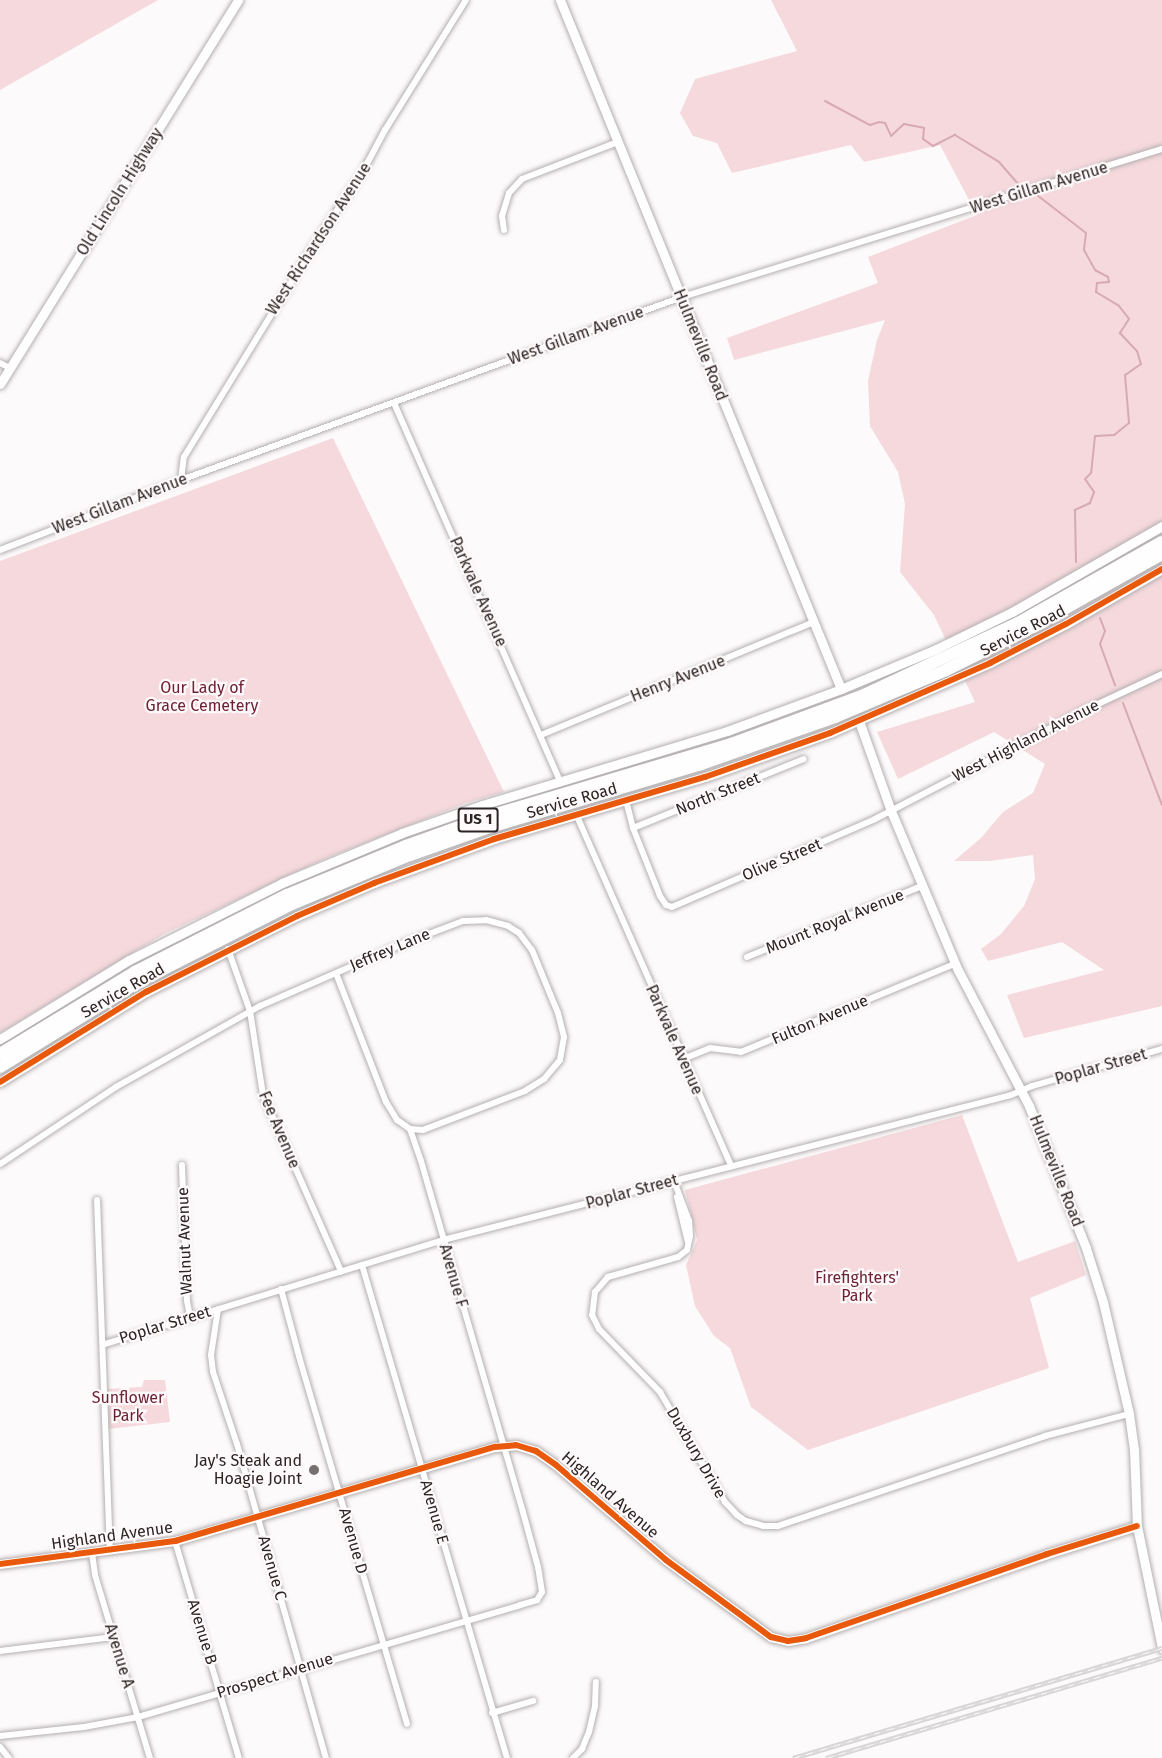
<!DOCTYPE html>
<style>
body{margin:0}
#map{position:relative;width:1162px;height:1758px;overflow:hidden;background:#fdfafb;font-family:"Fira Sans",sans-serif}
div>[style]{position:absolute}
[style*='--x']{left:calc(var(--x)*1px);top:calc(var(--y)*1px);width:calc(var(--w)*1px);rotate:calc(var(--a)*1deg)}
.green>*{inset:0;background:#f5d9dd}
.stream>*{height:2px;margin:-1px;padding:0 1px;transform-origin:1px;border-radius:1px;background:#d7aab1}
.roads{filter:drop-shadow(0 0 2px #b4afb0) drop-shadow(0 0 2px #b4afb0)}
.street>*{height:6px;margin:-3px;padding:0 3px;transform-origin:3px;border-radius:3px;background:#fffefe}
.secondary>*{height:9px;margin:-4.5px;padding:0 4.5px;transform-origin:4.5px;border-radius:4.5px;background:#fffefe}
.highway>*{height:12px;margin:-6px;padding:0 6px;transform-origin:6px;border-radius:6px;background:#fffefe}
.rail>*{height:4.5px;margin-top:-2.25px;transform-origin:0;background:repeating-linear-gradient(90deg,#fef9fa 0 7px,#d8d6d6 0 14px);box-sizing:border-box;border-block:2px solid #d8d6d6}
.cycleway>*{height:6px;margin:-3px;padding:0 3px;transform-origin:3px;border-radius:3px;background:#e8590c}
.dots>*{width:16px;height:16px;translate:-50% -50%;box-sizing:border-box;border:3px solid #fef9fa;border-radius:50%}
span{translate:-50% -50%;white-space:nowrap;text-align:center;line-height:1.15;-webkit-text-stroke:4.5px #fef9fa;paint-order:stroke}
.shield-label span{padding:2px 4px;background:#fef9fa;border:2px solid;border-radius:4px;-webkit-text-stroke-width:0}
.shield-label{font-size:15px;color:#2c2425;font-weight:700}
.street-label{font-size:16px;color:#2c2425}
.park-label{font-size:16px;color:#6e2135}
.poi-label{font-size:16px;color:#2c2425}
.right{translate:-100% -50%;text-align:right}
</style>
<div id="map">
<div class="green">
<div style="clip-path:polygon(0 0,158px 0,0 90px)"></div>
<div style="clip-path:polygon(771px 0,1162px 0,1162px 1006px,1024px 1038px,1007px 995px,1104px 970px,1062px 942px,988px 961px,981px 949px,1001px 934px,1024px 906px,1035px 879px,1033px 855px,990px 861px,954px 861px,981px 838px,1003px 812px,1033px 793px,1045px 764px,994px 732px,898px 779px,877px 732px,975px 702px,934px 615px,900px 572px,905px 504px,898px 472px,870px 426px,868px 381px,877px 340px,885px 320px,734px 360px,727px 338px,878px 283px,868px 257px,977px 215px,940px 145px,864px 162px,851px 145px,732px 173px,717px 143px,693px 136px,680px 113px,695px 79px,797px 51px)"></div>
<div style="clip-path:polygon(333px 438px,504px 792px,466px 803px,324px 859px,164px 934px,0 1033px,0 561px)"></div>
<div style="clip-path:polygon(962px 1115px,1018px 1262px,1075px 1241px,1086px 1275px,1030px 1298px,1049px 1368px,808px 1450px,751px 1407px,730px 1348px,714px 1336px,695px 1306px,686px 1265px,697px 1240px,685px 1190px)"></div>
<div style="clip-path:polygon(144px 1380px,165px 1380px,170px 1422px,108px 1429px,107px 1389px,142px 1387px)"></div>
</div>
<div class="stream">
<div style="--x:825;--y:101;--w:51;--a:28.1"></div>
<div style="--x:870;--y:125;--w:9;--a:-18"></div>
<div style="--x:879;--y:122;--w:6;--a:9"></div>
<div style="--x:885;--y:123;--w:14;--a:65"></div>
<div style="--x:891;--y:136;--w:18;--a:-43"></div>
<div style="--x:904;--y:124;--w:20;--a:11"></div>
<div style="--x:924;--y:128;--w:11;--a:95"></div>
<div style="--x:923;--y:139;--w:12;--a:35"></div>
<div style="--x:933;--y:146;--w:25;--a:-27"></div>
<div style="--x:955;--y:135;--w:52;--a:31.5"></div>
<div style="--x:999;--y:162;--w:30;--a:49"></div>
<div style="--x:1037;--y:195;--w:62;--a:37.8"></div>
<div style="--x:1086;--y:233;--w:17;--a:97"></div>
<div style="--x:1084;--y:250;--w:23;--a:61"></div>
<div style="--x:1095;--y:270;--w:15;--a:28"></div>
<div style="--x:1108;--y:277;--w:5;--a:79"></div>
<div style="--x:1109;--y:282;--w:12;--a:175"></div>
<div style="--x:1097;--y:283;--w:9;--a:96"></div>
<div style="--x:1096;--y:292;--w:27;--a:31"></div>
<div style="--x:1119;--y:306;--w:16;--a:52"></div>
<div style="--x:1129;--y:319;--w:17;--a:123"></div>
<div style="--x:1120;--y:333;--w:25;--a:47"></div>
<div style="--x:1137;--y:351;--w:14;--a:73"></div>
<div style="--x:1141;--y:364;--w:19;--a:145"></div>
<div style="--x:1125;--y:375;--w:48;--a:85.2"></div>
<div style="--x:1129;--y:423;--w:19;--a:141"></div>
<div style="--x:1114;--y:435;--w:19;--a:177"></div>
<div style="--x:1095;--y:436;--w:37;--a:96"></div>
<div style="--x:1091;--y:473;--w:8;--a:135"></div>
<div style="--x:1085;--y:479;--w:16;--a:55"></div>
<div style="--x:1094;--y:492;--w:12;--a:110"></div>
<div style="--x:1090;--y:503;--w:17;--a:155"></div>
<div style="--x:1075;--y:510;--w:52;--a:88.9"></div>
<div style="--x:1100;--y:618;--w:14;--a:69"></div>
<div style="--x:1105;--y:631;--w:14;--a:111"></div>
<div style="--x:1100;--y:644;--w:44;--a:69.9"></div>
<div style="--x:1123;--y:703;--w:109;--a:69.1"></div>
</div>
<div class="roads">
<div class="street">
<div style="--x:504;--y:230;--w:14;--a:-98"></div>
<div style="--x:502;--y:216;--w:24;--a:-73"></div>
<div style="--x:509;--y:193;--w:19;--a:-47"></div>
<div style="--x:522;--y:179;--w:103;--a:-21.1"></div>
<div style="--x:0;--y:363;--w:11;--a:27"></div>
<div style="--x:394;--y:403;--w:413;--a:66.3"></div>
<div style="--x:181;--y:480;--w:23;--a:-83"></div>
<div style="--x:184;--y:457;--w:252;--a:-58.5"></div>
<div style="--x:316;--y:242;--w:83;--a:-56.3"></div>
<div style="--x:362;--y:173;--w:49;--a:-61.9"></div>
<div style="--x:385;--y:130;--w:153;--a:-58.1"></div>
<div style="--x:0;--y:550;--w:194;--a:-21.1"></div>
<div style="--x:181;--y:480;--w:533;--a:-20.07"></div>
<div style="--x:682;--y:297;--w:502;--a:-17.14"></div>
<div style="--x:541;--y:735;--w:295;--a:-22.5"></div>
<div style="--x:626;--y:800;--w:29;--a:76"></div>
<div style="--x:633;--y:828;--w:73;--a:68.3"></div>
<div style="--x:660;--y:896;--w:11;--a:56"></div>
<div style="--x:666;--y:905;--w:6;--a:18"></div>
<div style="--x:672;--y:907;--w:221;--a:-23.4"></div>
<div style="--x:875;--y:819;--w:232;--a:-27.4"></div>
<div style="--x:1081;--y:712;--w:89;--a:-25.1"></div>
<div style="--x:576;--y:814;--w:385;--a:66.2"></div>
<div style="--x:633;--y:828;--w:184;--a:-22"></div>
<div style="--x:228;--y:949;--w:66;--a:70.5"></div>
<div style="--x:250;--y:1011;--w:85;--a:81.2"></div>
<div style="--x:263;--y:1095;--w:193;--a:66.1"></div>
<div style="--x:747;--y:957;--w:189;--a:-22.1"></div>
<div style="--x:683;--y:1059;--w:29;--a:-22"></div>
<div style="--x:710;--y:1048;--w:31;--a:7"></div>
<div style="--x:741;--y:1052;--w:231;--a:-22.4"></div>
<div style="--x:0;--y:1164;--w:139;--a:-33.6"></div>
<div style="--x:116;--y:1087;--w:165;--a:-29.4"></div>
<div style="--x:260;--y:1006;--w:158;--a:-23.5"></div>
<div style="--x:405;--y:943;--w:62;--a:-20.8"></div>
<div style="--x:463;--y:921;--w:23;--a:-2"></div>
<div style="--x:486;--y:920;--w:23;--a:15"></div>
<div style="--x:508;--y:926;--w:13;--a:32"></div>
<div style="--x:519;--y:933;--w:21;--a:53"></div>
<div style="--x:532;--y:950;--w:68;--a:67.6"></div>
<div style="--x:558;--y:1013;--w:25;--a:76"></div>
<div style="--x:564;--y:1037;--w:23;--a:100"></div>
<div style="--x:560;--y:1060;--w:25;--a:130"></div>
<div style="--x:544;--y:1079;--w:22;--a:148"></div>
<div style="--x:525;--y:1091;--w:109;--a:159.1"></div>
<div style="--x:423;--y:1130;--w:13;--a:-176"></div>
<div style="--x:182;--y:1165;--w:136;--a:87.9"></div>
<div style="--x:187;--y:1301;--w:16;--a:79"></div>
<div style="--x:674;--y:1181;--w:43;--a:69.4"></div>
<div style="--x:689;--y:1221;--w:15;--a:86"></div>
<div style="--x:690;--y:1236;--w:14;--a:102"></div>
<div style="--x:687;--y:1250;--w:11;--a:142"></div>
<div style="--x:678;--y:1257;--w:73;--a:164.1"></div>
<div style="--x:608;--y:1277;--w:20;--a:131"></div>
<div style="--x:595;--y:1292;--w:23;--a:97"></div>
<div style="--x:592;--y:1315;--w:16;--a:63"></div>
<div style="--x:599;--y:1329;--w:88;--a:45.9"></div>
<div style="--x:660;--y:1392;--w:128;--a:59.4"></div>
<div style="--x:725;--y:1502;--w:18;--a:47"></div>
<div style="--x:737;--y:1515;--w:11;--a:34"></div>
<div style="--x:746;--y:1521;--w:18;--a:16"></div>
<div style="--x:763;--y:1526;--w:15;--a:0"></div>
<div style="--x:778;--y:1526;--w:282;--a:-18.6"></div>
<div style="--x:1045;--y:1436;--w:87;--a:-14.7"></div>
<div style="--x:677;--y:1197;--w:46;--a:76.3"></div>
<div style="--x:97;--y:1200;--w:351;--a:87.9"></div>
<div style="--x:362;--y:1265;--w:514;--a:73.61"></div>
<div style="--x:281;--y:1289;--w:73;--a:75"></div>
<div style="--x:300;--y:1360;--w:379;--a:73.6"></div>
<div style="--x:218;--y:1309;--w:47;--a:98.7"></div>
<div style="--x:211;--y:1355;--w:17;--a:83"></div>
<div style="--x:213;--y:1372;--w:76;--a:71.6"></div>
<div style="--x:237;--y:1444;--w:326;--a:74.2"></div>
<div style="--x:105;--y:1344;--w:354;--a:-17.1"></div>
<div style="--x:443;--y:1240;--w:586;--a:-14.32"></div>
<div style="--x:1011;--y:1095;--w:23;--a:-23"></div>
<div style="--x:1032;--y:1086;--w:135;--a:-15.9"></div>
<div style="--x:175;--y:1541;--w:226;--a:73.6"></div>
<div style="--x:92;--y:1553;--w:22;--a:82"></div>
<div style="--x:95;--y:1575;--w:191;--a:73.3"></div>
<div style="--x:0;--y:1651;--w:114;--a:-7.1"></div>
<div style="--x:492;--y:1713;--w:43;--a:-16.3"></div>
<div style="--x:0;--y:1736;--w:84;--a:-6.1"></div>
<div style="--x:84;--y:1727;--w:55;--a:-10.5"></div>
<div style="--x:138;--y:1717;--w:398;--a:-16.3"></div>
<div style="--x:520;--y:1605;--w:18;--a:-16"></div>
<div style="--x:537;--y:1600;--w:9;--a:-58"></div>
<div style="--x:542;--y:1592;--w:25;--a:-99"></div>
<div style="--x:538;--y:1567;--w:57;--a:-105.3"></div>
<div style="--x:523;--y:1512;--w:366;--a:-106.2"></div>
<div style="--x:421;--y:1161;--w:34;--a:-109"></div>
<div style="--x:410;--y:1129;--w:16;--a:-145"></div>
<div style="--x:397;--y:1120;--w:21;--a:-121"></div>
<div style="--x:386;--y:1102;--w:138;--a:-111.2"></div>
<div style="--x:0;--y:1747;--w:14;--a:51"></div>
<div style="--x:573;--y:1758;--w:13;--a:-45"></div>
<div style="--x:582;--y:1749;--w:18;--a:-68"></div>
<div style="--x:589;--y:1732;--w:27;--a:-77"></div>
<div style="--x:595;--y:1706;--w:24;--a:-88"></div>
</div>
<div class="secondary">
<div style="--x:560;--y:0;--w:744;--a:67.81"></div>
<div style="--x:0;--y:384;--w:452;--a:-58.2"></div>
<div style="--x:859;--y:721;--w:96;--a:70.4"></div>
<div style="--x:891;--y:811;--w:173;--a:67.2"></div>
<div style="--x:958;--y:970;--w:153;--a:62.4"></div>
<div style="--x:1029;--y:1106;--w:153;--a:68.1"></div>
<div style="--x:1086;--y:1248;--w:57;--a:72.5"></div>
<div style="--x:1103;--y:1302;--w:115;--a:76.9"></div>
<div style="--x:1129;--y:1414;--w:35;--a:82"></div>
<div style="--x:1134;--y:1449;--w:77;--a:87.8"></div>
<div style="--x:1137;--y:1526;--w:125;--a:78.4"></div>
<div style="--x:0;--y:1039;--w:151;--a:-31.5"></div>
<div style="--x:129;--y:960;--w:171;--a:-26.7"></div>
<div style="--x:282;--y:883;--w:130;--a:-22.6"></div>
<div style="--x:402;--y:833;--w:85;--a:-19.3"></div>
<div style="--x:482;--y:805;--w:256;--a:-16.8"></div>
<div style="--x:727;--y:731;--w:121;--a:-20.2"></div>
<div style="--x:841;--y:689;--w:103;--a:-22.8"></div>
<div style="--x:936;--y:649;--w:85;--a:-26"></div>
<div style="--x:1012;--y:612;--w:173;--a:-29.8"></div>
<div style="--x:0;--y:1082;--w:172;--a:-31.7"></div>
<div style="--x:146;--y:992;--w:169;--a:-26.7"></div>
<div style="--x:297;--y:916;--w:84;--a:-23.2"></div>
<div style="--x:374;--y:883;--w:128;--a:-20.1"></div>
<div style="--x:494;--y:839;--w:220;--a:-16.4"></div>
<div style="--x:705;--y:777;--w:133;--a:-19.4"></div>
<div style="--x:830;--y:733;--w:175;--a:-23.6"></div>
<div style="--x:990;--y:663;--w:85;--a:-27.2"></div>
<div style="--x:1066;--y:624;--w:111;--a:-29.8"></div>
<div style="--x:0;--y:1564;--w:177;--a:-7.5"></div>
<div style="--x:175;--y:1541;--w:334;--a:-16.4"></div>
<div style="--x:495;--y:1447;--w:21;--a:-5"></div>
<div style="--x:516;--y:1445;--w:21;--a:17"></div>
<div style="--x:536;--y:1451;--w:24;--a:35"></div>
<div style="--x:556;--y:1465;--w:145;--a:40.8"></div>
<div style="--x:666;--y:1560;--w:130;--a:36.3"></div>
<div style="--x:771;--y:1637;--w:17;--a:13"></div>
<div style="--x:788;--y:1641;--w:18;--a:-9"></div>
<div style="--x:806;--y:1638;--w:255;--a:-19.2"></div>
<div style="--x:1047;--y:1554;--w:94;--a:-17.3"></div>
</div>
<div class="highway">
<div style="--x:0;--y:1054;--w:158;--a:-31.3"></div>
<div style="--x:135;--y:972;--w:170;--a:-26.9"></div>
<div style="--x:287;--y:895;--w:129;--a:-22.4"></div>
<div style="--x:406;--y:846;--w:85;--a:-19.9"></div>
<div style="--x:486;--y:817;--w:256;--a:-16.6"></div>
<div style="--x:731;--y:744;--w:142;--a:-20.2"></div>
<div style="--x:864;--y:695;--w:170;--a:-25.1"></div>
<div style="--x:1018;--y:623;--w:165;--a:-29.4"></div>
<div style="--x:0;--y:1067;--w:164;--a:-31.6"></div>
<div style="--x:140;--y:981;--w:170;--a:-26.9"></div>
<div style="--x:292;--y:904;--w:128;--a:-22.6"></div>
<div style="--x:410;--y:855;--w:85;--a:-19.3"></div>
<div style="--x:490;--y:827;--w:220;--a:-16.6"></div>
<div style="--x:701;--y:764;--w:142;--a:-19.3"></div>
<div style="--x:835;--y:717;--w:121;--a:-22.9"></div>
<div style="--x:946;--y:670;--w:86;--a:-26.3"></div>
<div style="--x:1023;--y:632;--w:159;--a:-29.3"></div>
</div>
</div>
<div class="rail">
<div style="--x:793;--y:1758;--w:385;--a:-16.6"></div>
<div style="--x:826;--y:1758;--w:351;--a:-16.6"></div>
</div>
<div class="cycleway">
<div style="--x:0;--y:1082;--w:172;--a:-31.7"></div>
<div style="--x:146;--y:992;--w:169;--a:-26.7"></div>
<div style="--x:297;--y:916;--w:84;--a:-23.2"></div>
<div style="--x:374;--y:883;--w:128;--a:-20.1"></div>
<div style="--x:494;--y:839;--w:220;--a:-16.4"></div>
<div style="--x:705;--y:777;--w:133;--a:-19.4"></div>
<div style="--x:830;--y:733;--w:175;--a:-23.6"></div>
<div style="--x:990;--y:663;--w:85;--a:-27.2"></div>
<div style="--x:1066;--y:624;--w:111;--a:-29.8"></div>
<div style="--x:0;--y:1564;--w:177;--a:-7.5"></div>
<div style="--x:175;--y:1541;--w:334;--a:-16.4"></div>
<div style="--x:495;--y:1447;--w:21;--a:-5"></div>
<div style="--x:516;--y:1445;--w:21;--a:17"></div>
<div style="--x:536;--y:1451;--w:24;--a:35"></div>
<div style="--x:556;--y:1465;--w:145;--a:40.8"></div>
<div style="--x:666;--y:1560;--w:130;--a:36.3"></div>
<div style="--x:771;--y:1637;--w:17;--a:13"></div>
<div style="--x:788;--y:1641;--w:18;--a:-9"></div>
<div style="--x:806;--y:1638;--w:255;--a:-19.2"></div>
<div style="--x:1047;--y:1554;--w:94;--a:-17.3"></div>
</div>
<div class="dots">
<div style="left:314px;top:1470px;background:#756f70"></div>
</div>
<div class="shield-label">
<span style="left:478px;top:820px">US 1</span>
</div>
<div class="street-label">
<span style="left:1039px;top:188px;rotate:-17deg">West Gillam Avenue</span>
<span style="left:120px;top:192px;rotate:-58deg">Old Lincoln Highway</span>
<span style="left:319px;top:239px;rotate:-57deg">West Richardson Avenue</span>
<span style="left:576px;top:336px;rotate:-20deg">West Gillam Avenue</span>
<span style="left:700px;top:345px;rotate:68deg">Hulmeville Road</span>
<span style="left:120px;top:504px;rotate:-21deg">West Gillam Avenue</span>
<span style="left:478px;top:592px;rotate:66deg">Parkvale Avenue</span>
<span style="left:1023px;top:631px;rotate:-27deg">Service Road</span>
<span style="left:678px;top:679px;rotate:-22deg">Henry Avenue</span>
<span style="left:1026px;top:741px;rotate:-27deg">West Highland Avenue</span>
<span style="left:718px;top:794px;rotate:-22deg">North Street</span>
<span style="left:572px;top:801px;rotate:-16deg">Service Road</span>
<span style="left:782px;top:860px;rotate:-23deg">Olive Street</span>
<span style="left:835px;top:922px;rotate:-22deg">Mount Royal Avenue</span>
<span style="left:390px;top:950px;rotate:-23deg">Jeffrey Lane</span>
<span style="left:123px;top:991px;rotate:-30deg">Service Road</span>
<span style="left:820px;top:1020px;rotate:-23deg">Fulton Avenue</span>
<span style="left:674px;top:1040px;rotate:66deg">Parkvale Avenue</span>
<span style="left:1101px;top:1067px;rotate:-16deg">Poplar Street</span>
<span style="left:279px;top:1130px;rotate:67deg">Fee Avenue</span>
<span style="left:1056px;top:1171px;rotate:68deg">Hulmeville Road</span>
<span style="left:632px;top:1192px;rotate:-15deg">Poplar Street</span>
<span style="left:185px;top:1241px;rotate:-92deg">Walnut Avenue</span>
<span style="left:453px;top:1276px;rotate:74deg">Avenue F</span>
<span style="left:165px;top:1325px;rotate:-17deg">Poplar Street</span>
<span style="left:696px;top:1453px;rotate:60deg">Duxbury Drive</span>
<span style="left:610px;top:1495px;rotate:41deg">Highland Avenue</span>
<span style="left:434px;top:1512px;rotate:74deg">Avenue E</span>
<span style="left:112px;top:1536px;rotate:-8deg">Highland Avenue</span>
<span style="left:353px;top:1541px;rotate:74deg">Avenue D</span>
<span style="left:272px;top:1568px;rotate:74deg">Avenue C</span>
<span style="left:202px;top:1632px;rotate:73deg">Avenue B</span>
<span style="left:119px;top:1656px;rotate:73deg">Avenue A</span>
<span style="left:275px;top:1676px;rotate:-17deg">Prospect Avenue</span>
</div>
<div class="park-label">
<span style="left:202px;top:697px">Our Lady of<br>Grace Cemetery</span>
<span style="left:857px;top:1287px">Firefighters'<br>Park</span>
<span style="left:128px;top:1407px">Sunflower<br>Park</span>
</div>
<div class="poi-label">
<span class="right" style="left:302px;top:1470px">Jay's Steak and<br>Hoagie Joint</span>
</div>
</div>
